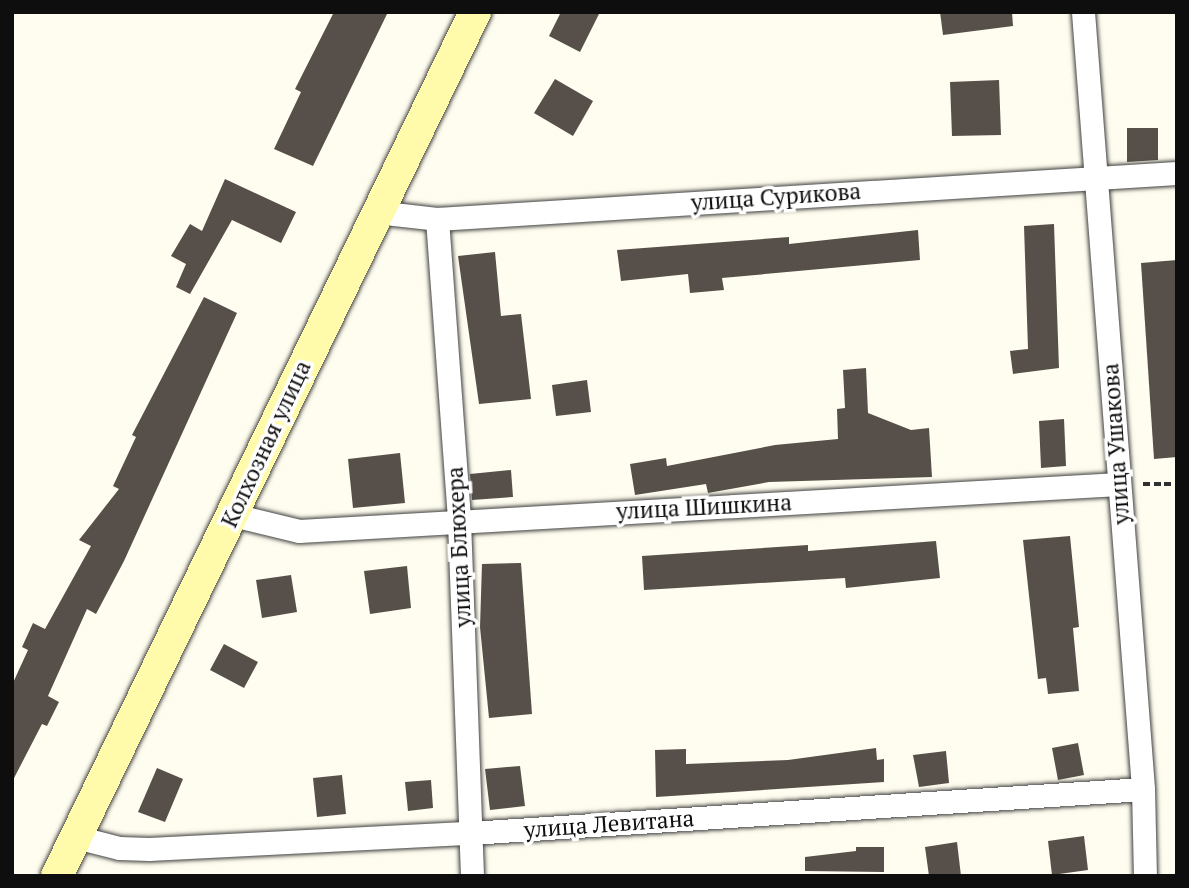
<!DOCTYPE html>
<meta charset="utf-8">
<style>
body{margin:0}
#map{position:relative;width:1189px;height:888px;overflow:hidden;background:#fffdef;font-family:"PT Serif",serif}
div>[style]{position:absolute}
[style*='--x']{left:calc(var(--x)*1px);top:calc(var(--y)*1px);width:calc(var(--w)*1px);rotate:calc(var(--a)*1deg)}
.building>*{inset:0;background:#57504a}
.path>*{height:4.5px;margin-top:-2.25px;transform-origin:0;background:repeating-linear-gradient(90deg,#303030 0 7px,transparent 0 10.5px)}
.roads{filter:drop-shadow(0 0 2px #414141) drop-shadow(0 0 2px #414141)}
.minor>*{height:23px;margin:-11.5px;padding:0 11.5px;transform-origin:11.5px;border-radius:11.5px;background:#fff}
.secondary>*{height:32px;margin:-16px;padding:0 16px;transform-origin:16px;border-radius:16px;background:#fffbaa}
span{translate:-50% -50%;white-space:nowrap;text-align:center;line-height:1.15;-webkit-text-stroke:7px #fff;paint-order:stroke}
.street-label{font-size:23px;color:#0e0e0e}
.frame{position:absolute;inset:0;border:14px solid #0e0e0e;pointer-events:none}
</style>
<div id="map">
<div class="building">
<div style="clip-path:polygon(334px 12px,388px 12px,313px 166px,274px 149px,301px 92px,295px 89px)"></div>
<div style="clip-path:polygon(561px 12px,600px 12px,580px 52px,549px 36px)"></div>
<div style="clip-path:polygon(940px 12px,1012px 12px,1013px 26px,943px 35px)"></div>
<div style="clip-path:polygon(555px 79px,593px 101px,573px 136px,534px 113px)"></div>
<div style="clip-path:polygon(999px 80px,1001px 135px,952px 136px,950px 82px)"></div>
<div style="clip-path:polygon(1127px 128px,1158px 128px,1158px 160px,1127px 162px)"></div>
<div style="clip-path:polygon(225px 179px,296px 212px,281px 243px,232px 220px,190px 294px,176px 287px,186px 264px,171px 256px,190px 224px,202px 231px)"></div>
<div style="clip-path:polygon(1054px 224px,1059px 368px,1013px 374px,1010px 351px,1028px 349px,1024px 226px)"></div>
<div style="clip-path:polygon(918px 230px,920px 260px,722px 278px,724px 290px,690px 293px,688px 274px,621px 281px,617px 250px,789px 237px,789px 244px)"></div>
<div style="clip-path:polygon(495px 252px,501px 316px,521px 314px,531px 399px,479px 404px,458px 256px)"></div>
<div style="clip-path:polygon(1177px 260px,1177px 457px,1154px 459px,1141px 263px)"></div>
<div style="clip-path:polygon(204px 297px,237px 313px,124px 561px,96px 614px,87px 609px,48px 696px,59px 702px,47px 726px,42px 724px,12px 782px,12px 685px,28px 650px,22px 647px,33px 623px,45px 629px,91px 546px,79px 540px,119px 489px,113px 486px,136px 437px,132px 435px)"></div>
<div style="clip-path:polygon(866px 368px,868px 413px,911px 430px,929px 428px,932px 477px,769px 482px,708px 493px,706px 484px,635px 495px,630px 464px,666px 458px,667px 466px,775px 445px,838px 439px,837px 409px,845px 408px,843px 370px)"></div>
<div style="clip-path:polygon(587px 380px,591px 412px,556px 416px,552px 385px)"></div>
<div style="clip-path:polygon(1064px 419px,1066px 466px,1041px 468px,1039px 421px)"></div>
<div style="clip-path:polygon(400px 453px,405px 503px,353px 508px,348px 459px)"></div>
<div style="clip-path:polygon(511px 470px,513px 497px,472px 500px,470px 474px)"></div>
<div style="clip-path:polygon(1070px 536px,1079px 627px,1073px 628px,1079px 691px,1048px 694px,1046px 678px,1038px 679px,1023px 540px)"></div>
<div style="clip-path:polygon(936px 541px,940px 578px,846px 588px,845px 578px,644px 590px,642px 556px,808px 545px,808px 551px)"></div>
<div style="clip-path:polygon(521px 563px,532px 714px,489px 718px,480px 627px,482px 564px)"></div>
<div style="clip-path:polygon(407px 566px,411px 608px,370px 614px,364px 571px)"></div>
<div style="clip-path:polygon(291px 575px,297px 612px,262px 618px,256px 580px)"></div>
<div style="clip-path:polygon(224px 644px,258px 662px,244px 688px,210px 670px)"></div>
<div style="clip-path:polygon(1078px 743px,1084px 775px,1058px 780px,1052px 748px)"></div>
<div style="clip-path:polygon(876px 748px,877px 760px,884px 759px,884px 782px,656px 797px,655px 750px,686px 749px,686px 764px,788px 760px)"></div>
<div style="clip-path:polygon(946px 751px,949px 783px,919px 787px,913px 755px)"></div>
<div style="clip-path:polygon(520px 766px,525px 806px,490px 810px,485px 769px)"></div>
<div style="clip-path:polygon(157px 768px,183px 779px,165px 822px,138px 812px)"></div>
<div style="clip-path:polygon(342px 775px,346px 814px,317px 817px,313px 778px)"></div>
<div style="clip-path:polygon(431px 780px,433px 808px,408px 811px,405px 782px)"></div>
<div style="clip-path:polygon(1084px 836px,1088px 870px,1052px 875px,1048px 841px)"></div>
<div style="clip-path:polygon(957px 842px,961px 876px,929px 876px,925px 847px)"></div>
<div style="clip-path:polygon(856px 847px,884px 847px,884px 872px,805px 871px,805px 857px,856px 851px)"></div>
</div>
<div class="path">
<div style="--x:1143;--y:484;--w:34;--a:0"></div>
</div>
<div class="roads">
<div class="minor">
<div style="--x:1083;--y:12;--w:779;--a:85.58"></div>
<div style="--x:1143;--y:789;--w:87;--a:88.7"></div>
<div style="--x:376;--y:212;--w:61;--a:6.5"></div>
<div style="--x:437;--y:219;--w:741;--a:-3.56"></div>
<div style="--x:437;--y:219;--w:303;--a:85.8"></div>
<div style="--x:459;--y:521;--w:355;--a:87.9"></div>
<div style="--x:233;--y:515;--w:68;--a:13.6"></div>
<div style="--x:299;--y:531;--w:821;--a:-3.28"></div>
<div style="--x:76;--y:837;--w:44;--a:14.3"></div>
<div style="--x:119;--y:848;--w:30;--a:2"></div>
<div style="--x:149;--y:849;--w:321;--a:-2.9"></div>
<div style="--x:470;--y:833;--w:674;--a:-3.74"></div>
</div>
<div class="secondary">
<div style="--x:57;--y:876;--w:960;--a:-64.18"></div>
</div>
</div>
<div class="street-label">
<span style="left:776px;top:197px;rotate:-4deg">улица Сурикова</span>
<span style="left:266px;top:444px;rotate:-65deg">Колхозная улица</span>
<span style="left:1116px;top:444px;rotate:-94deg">улица Ушакова</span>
<span style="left:704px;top:507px;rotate:-3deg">улица Шишкина</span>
<span style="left:459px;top:547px;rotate:-93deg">улица Блюхера</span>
<span style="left:609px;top:824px;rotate:-4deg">улица Левитана</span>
</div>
<div class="frame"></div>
</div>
